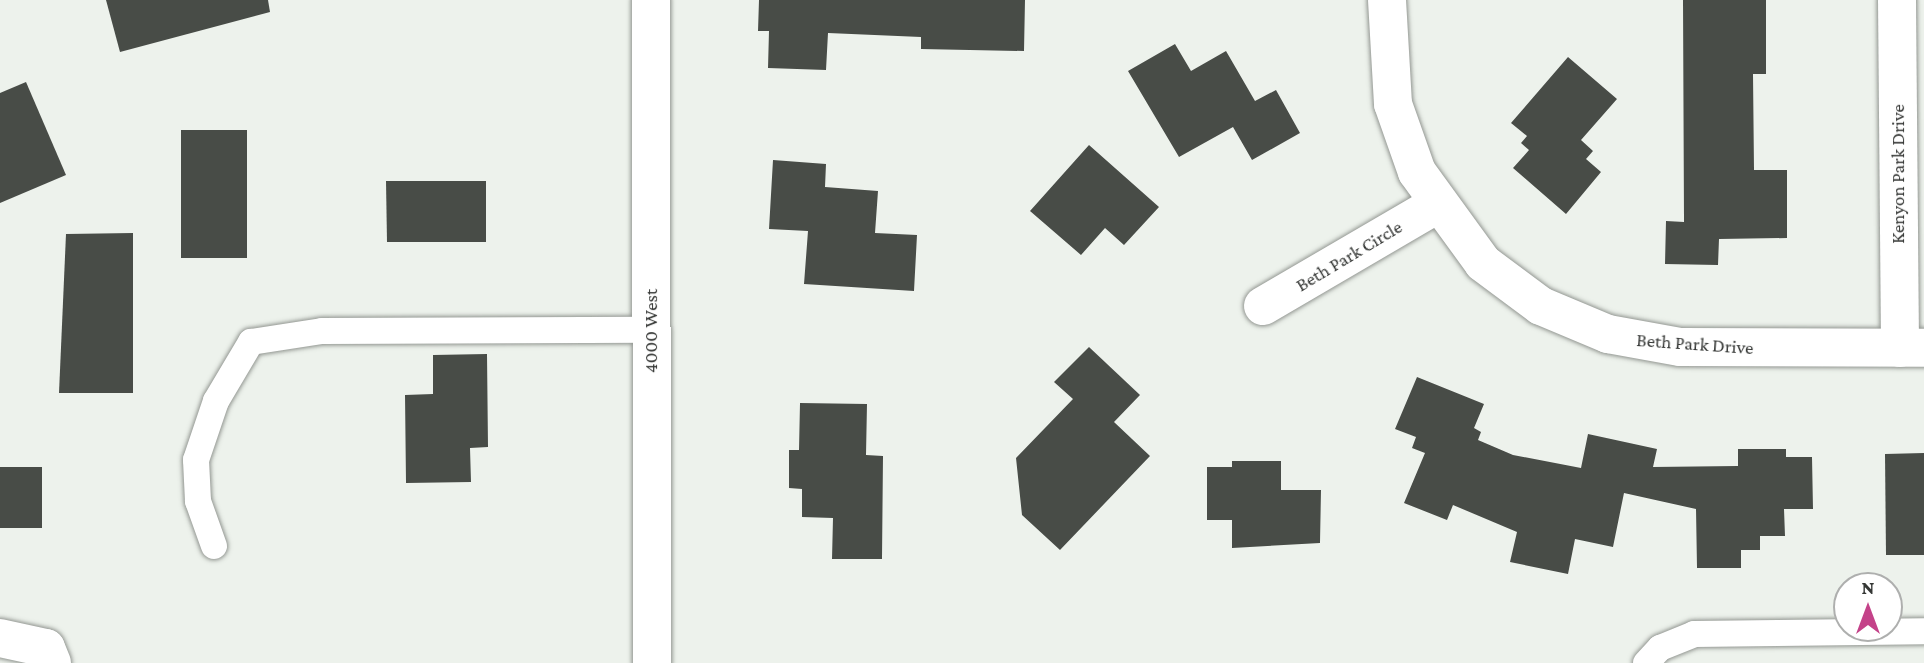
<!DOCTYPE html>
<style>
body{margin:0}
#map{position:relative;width:1924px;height:663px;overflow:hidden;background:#edf2ec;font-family:"Crimson Pro",serif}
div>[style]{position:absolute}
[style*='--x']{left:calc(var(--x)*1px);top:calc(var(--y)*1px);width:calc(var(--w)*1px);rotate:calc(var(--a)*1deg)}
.building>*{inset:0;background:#484c47}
.roads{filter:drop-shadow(0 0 2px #939792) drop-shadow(0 0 2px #939792)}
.lane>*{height:26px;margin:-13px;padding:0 13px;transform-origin:13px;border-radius:13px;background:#fff}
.street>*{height:38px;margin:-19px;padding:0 19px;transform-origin:19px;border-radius:19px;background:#fff}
.secondary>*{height:38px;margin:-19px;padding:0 19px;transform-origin:19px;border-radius:19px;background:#fff}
span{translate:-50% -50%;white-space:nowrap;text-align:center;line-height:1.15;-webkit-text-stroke:7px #fff;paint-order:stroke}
.street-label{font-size:19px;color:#353735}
.north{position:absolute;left:1833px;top:572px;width:70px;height:70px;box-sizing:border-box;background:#fff;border:2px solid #aeafae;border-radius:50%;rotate:0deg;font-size:19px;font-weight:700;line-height:28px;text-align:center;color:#353735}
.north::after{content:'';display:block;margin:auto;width:24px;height:32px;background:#c44289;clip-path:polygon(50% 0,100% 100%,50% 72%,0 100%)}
</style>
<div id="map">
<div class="building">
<div style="clip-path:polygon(106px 0,268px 0,270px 12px,120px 52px)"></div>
<div style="clip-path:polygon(759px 0,1025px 0,1024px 51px,921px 49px,921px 37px,828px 33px,826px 70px,768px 68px,769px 31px,758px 31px)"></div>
<div style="clip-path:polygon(1683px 0,1766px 0,1766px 74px,1753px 74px,1754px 170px,1787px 170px,1787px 238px,1719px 239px,1718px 265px,1665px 264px,1666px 221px,1684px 222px)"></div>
<div style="clip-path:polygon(1175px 44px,1191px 71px,1226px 51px,1255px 101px,1276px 90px,1300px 133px,1252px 160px,1233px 127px,1179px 157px,1128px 71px)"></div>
<div style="clip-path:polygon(1568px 57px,1617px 99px,1581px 140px,1593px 151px,1586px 159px,1601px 172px,1566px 214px,1513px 168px,1529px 150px,1521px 143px,1527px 136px,1511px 123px)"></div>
<div style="clip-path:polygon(26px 82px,66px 175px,0 203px,0 93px)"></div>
<div style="clip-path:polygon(181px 130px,247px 130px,247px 258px,181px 258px)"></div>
<div style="clip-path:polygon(1089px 145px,1159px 207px,1124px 245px,1105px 228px,1081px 255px,1030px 211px)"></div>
<div style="clip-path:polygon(773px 160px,826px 164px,825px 187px,878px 191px,875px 233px,917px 235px,914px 291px,804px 284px,808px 231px,769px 229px)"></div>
<div style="clip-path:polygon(386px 181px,486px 181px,486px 242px,387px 242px)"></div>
<div style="clip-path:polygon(133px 233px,133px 393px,59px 393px,66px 234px)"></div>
<div style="clip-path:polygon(1089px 347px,1140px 395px,1114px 422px,1150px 456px,1060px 550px,1022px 515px,1016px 458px,1073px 399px,1054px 382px)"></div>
<div style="clip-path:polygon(487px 354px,488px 447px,470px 448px,471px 482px,406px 483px,405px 395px,433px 394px,433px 355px)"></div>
<div style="clip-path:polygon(1417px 377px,1484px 404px,1474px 428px,1481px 432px,1478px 440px,1513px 455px,1581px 468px,1588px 434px,1657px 449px,1653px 467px,1738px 466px,1738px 449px,1786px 449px,1786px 457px,1812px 457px,1813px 509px,1784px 509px,1785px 536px,1760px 536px,1760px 550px,1741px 550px,1741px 568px,1697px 568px,1696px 509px,1624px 493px,1613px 547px,1575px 539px,1568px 574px,1510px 562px,1517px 532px,1453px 505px,1447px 520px,1404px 503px,1425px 453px,1412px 448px,1416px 437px,1395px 429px)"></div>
<div style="clip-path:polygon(800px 403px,867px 404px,866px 455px,883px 456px,882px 559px,832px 559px,833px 518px,802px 517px,802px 489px,789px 488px,789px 450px,799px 450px)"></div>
<div style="clip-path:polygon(1924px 453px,1924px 555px,1886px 555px,1885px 454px)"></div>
<div style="clip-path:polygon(1232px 461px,1281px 461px,1281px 490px,1321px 490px,1320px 543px,1232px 548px,1232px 520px,1207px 520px,1207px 467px,1232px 467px)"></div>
<div style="clip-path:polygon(0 467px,42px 467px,42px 528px,0 528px)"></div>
</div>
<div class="roads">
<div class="lane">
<div style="--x:214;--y:546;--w:48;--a:-109.6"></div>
<div style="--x:198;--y:501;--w:41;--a:-92.8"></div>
<div style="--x:196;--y:460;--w:62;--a:-71.3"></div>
<div style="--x:216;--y:401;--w:69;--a:-59.3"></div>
<div style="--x:251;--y:342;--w:72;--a:-8.8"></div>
<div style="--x:322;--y:331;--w:329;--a:-0.2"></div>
<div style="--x:1646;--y:663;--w:21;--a:-47"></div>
<div style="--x:1660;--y:648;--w:37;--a:-22"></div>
<div style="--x:1694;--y:634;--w:230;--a:-0.7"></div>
</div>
<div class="street">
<div style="--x:1387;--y:0;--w:104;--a:86.7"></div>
<div style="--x:1393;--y:104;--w:72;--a:70.6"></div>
<div style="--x:1417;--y:172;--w:112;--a:54"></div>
<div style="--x:1483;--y:263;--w:72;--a:36.6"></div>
<div style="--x:1541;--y:306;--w:73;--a:22.7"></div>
<div style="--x:1608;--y:334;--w:73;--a:10.2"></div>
<div style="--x:1680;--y:347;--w:244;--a:0.2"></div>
<div style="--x:1897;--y:0;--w:348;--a:89.5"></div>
<div style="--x:1263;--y:306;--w:200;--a:-30.3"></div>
<div style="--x:0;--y:638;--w:47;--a:12.3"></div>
<div style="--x:46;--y:648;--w:16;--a:68"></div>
</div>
<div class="secondary">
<div style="--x:651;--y:0;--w:663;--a:89.91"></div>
</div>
</div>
<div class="street-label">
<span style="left:1898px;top:174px;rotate:-90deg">Kenyon Park Drive</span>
<span style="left:1349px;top:256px;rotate:-31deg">Beth Park Circle</span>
<span style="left:651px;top:331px;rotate:-90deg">4000 West</span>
<span style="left:1695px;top:344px;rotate:4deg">Beth Park Drive</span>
</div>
<div class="north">N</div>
</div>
